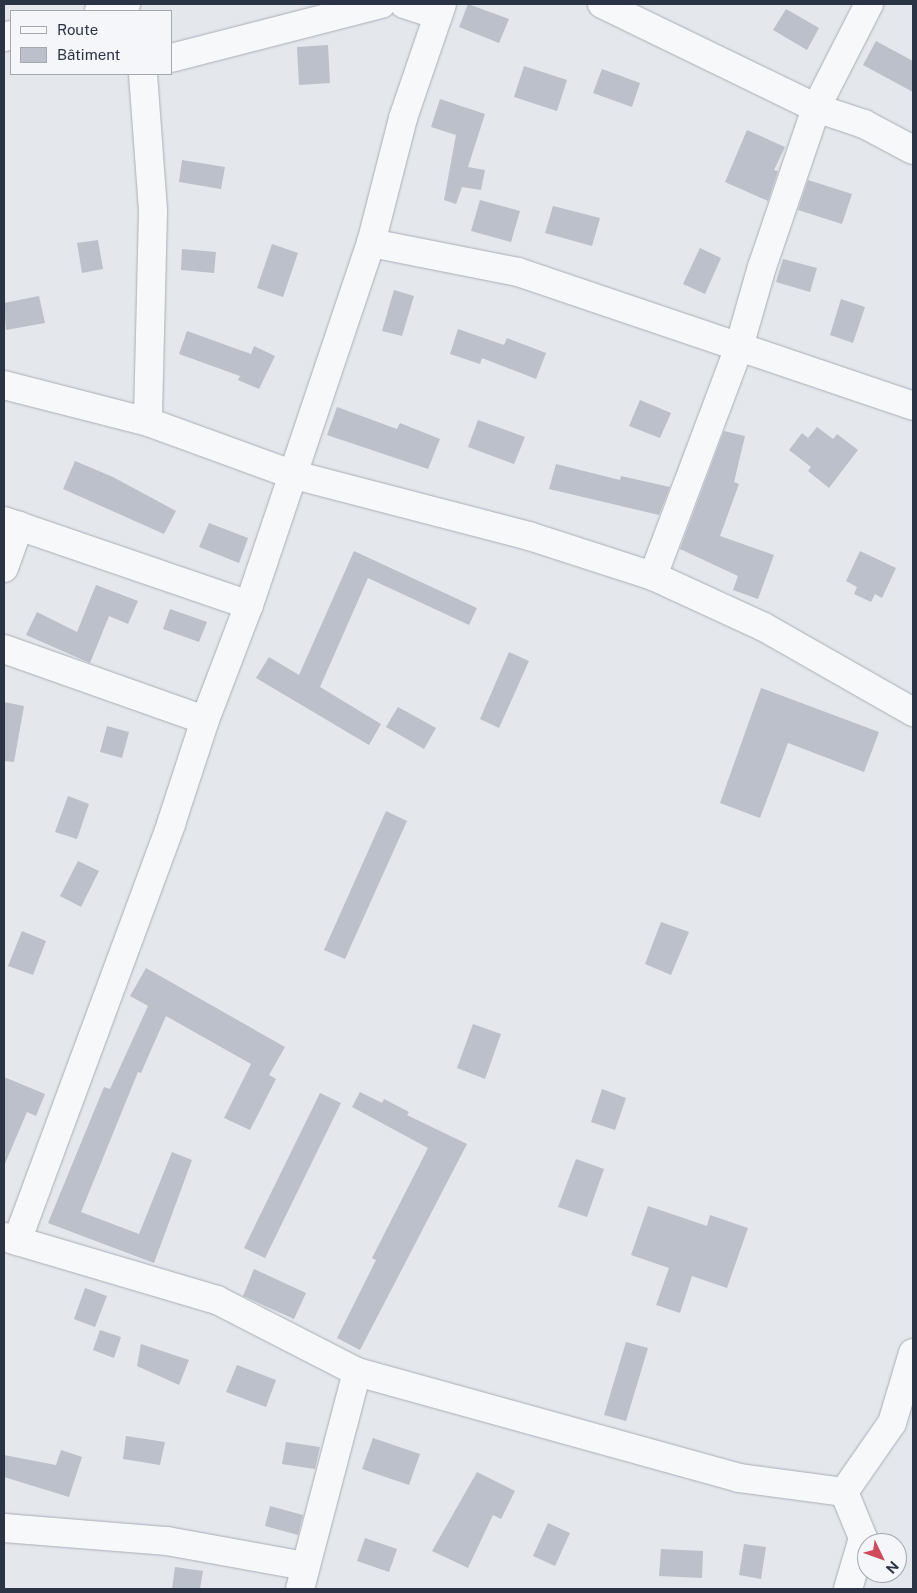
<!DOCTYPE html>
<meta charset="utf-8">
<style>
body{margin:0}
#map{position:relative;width:917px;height:1593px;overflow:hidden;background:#e4e7ec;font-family:"Public Sans",sans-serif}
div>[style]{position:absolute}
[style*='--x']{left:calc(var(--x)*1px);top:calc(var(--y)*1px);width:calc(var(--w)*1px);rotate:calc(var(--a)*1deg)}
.building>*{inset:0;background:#bbc0ca}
.roads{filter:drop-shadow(0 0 1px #a9aeb7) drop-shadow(0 0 1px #a9aeb7)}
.minor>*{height:28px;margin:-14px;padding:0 14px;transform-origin:14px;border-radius:14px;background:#f7f8fa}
span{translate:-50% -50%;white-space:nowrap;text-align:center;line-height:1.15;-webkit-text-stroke:4.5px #f4f6f9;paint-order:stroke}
.frame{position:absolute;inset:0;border:5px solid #2b3445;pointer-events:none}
.legend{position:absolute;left:10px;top:10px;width:162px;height:65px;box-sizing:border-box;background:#f4f6f9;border:1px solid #a4a8b1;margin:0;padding:6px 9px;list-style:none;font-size:15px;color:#2b3445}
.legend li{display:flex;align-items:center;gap:10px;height:25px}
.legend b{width:25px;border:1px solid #a4a8b1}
.north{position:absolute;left:857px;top:1533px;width:50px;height:50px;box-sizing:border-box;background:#f4f6f9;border:1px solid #a4a8b1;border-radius:50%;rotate:132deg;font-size:14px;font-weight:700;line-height:20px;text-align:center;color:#2b3445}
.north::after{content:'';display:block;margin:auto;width:18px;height:22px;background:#d1495b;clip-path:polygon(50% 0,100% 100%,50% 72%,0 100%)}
</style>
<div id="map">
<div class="building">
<div style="clip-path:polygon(468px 4px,509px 19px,499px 43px,459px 27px)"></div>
<div style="clip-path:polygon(786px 9px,819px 28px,807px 50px,773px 30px)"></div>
<div style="clip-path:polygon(876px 41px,913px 61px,913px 92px,863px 65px)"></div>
<div style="clip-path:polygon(328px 45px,330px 83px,299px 85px,297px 47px)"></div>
<div style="clip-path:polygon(524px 66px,567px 80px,557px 111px,514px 97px)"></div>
<div style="clip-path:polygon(602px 69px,640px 83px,632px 107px,593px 93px)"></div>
<div style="clip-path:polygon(440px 99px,485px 114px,468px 167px,485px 170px,481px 190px,462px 187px,456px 204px,444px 200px,456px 135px,431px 127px)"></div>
<div style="clip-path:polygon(747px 130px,785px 147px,774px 170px,778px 171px,768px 201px,725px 182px)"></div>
<div style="clip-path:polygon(182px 160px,225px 167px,221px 189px,179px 182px)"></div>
<div style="clip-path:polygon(808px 180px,852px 194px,842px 224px,798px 210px)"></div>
<div style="clip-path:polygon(480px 200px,520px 211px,511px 242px,471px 231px)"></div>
<div style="clip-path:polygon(553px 206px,600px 218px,592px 246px,545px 233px)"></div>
<div style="clip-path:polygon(98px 240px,103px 269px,82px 273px,77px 243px)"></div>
<div style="clip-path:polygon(272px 244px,298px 253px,283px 297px,257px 288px)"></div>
<div style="clip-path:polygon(700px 248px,721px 258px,705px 294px,683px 284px)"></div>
<div style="clip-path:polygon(182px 249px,216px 252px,214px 273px,181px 270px)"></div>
<div style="clip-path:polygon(783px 259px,817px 268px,810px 292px,776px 282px)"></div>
<div style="clip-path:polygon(394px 290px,414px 296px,402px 336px,382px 331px)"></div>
<div style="clip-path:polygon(39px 296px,45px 323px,6px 330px,4px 303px)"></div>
<div style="clip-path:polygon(841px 299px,865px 307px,853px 343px,830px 335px)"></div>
<div style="clip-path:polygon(458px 329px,504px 345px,507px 338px,546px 353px,536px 379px,482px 358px,480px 364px,450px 354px)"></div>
<div style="clip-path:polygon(187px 331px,251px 354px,254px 346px,275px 356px,259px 389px,238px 380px,240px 376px,179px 354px)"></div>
<div style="clip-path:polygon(640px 400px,671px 413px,660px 438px,629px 426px)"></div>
<div style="clip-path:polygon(337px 407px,397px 429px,400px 423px,440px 439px,428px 469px,327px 435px)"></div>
<div style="clip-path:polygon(478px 420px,525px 437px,514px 464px,468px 447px)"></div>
<div style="clip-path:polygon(817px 427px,833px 439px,837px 434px,858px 450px,829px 488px,808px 471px,811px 467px,789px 450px,802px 433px,808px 438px)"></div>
<div style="clip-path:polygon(724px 431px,745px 436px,734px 482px,739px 484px,720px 536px,774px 555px,758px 599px,733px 590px,738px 576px,680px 549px)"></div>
<div style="clip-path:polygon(75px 461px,113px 477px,176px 511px,164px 534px,63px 489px)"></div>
<div style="clip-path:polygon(556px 464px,620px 480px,621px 476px,670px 487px,659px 515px,549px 489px)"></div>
<div style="clip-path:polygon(209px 523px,248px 538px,239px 563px,199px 547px)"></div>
<div style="clip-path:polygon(354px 551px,477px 608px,469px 625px,368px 578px,320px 687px,381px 724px,369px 745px,256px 678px,269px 657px,299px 675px)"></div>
<div style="clip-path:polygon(860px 551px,896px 568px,882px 598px,875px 594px,871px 602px,854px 594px,857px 587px,846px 581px)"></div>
<div style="clip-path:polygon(96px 585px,138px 601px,128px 624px,109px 616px,90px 663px,26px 635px,37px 612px,77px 632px)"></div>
<div style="clip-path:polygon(170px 609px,207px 622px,199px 642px,163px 629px)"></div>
<div style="clip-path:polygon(509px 652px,529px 661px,499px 728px,480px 719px)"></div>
<div style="clip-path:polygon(761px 688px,879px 732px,864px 772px,788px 743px,760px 818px,720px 803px)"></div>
<div style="clip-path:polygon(4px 702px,24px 706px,14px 762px,4px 761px)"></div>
<div style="clip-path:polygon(398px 707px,436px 728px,424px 749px,386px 727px)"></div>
<div style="clip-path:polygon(107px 726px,129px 732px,122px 758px,100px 752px)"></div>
<div style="clip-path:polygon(68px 796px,89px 804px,77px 839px,55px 832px)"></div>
<div style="clip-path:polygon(386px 811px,407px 821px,345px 959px,324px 950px)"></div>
<div style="clip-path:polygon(78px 861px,99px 871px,81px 907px,60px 896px)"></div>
<div style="clip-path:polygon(661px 922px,689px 932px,671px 975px,645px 964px)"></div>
<div style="clip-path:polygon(22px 931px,46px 941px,33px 975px,8px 966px)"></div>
<div style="clip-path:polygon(146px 968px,285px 1047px,269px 1075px,276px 1079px,250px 1130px,224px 1118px,251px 1064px,166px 1016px,141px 1073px,138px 1072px,81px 1212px,139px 1234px,172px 1152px,192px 1160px,154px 1263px,48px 1223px,104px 1087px,110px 1089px,148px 1006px,130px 996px)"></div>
<div style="clip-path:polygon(473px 1024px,501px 1034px,485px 1079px,457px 1068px)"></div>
<div style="clip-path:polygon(4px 1077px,45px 1094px,36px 1116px,27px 1112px,4px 1166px)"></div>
<div style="clip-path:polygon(602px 1089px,626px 1098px,615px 1130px,591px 1122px)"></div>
<div style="clip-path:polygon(360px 1092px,382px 1103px,384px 1099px,409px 1112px,407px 1115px,467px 1144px,360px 1350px,337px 1338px,376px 1260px,372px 1258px,428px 1148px,352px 1107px)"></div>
<div style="clip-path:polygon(320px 1093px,341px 1103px,265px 1258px,244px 1248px)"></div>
<div style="clip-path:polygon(576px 1159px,604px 1169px,587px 1217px,558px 1207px)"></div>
<div style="clip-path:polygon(648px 1206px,707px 1226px,710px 1215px,748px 1228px,727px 1288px,692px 1276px,680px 1313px,656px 1305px,669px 1268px,631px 1255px)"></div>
<div style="clip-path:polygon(254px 1269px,306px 1293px,294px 1319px,243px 1296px)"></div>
<div style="clip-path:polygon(85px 1288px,107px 1296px,95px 1327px,74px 1319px)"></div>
<div style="clip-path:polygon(100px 1330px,121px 1337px,114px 1358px,93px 1350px)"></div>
<div style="clip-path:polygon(626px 1342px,648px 1348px,626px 1421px,604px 1415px)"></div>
<div style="clip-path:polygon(141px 1344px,189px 1360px,179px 1385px,137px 1366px)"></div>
<div style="clip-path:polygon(237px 1365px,276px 1380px,266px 1407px,226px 1392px)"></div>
<div style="clip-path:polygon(126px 1436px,165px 1442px,160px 1465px,123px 1459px)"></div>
<div style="clip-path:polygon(373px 1438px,420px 1454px,409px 1485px,362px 1469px)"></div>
<div style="clip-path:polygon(286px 1442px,320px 1447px,315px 1469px,282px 1464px)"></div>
<div style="clip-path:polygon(61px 1450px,82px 1457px,69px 1497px,4px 1477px,4px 1455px,56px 1465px)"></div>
<div style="clip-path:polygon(477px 1472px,515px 1491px,501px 1519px,493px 1515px,468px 1568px,432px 1551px)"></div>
<div style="clip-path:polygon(270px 1506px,303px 1515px,298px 1535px,265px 1526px)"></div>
<div style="clip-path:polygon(548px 1523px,570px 1533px,555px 1566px,533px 1556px)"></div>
<div style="clip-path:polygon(365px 1538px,397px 1549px,389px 1572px,357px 1561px)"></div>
<div style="clip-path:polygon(744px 1544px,766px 1547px,761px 1579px,739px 1575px)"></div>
<div style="clip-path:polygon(661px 1549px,703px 1551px,702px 1578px,659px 1576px)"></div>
<div style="clip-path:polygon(175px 1567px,203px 1571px,200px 1589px,172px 1589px)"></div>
</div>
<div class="roads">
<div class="minor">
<div style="--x:404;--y:4;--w:36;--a:18"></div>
<div style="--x:602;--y:4;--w:238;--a:25.9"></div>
<div style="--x:816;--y:108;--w:51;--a:18.4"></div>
<div style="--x:864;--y:124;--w:55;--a:28"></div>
<div style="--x:99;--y:11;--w:28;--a:-15"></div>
<div style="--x:4;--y:37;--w:7;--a:-16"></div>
<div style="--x:171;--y:58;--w:217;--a:-14.4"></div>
<div style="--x:143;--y:74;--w:137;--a:85.8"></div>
<div style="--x:153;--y:211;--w:211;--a:91.4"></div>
<div style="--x:371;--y:243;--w:150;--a:11.2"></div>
<div style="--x:518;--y:272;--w:417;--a:18.7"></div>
<div style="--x:4;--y:385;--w:149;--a:14.4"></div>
<div style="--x:148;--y:422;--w:152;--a:20"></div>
<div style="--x:291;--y:474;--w:246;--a:14.6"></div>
<div style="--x:529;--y:536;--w:130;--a:17.9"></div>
<div style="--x:653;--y:576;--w:122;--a:24.7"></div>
<div style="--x:764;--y:627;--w:172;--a:29.7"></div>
<div style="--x:4;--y:521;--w:259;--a:18.9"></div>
<div style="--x:4;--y:568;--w:45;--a:-70.3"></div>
<div style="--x:653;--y:576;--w:245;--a:-69.4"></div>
<div style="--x:739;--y:347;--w:83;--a:-74"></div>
<div style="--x:762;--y:267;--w:168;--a:-71.2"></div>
<div style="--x:816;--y:108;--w:117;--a:-63"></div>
<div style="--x:4;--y:649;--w:213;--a:19.5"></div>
<div style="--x:4;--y:1237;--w:222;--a:16.5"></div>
<div style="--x:217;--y:1300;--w:157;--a:27.2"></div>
<div style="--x:357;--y:1372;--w:396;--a:15.5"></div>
<div style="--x:739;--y:1478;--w:106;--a:7.6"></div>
<div style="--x:17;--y:1241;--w:445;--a:-69.7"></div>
<div style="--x:171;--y:824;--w:109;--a:-71.9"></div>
<div style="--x:205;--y:720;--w:123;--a:-69.1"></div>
<div style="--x:249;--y:605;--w:382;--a:-71.4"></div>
<div style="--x:371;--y:243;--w:129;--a:-75.6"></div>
<div style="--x:403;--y:118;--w:120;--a:-71.1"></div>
<div style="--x:4;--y:1528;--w:164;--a:4.6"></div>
<div style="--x:167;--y:1541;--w:140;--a:10.3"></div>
<div style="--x:300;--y:1589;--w:224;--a:-75.3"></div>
<div style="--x:848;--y:1589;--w:53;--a:-73.6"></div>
<div style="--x:863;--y:1538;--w:50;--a:-112.4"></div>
<div style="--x:844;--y:1492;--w:84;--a:-55.2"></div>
<div style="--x:892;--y:1423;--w:73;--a:-73.3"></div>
</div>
</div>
<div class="frame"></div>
<ul class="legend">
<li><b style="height:6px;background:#f7f8fa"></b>Route</li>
<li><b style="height:14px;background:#bbc0ca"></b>Bâtiment</li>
</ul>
<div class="north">N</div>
</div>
